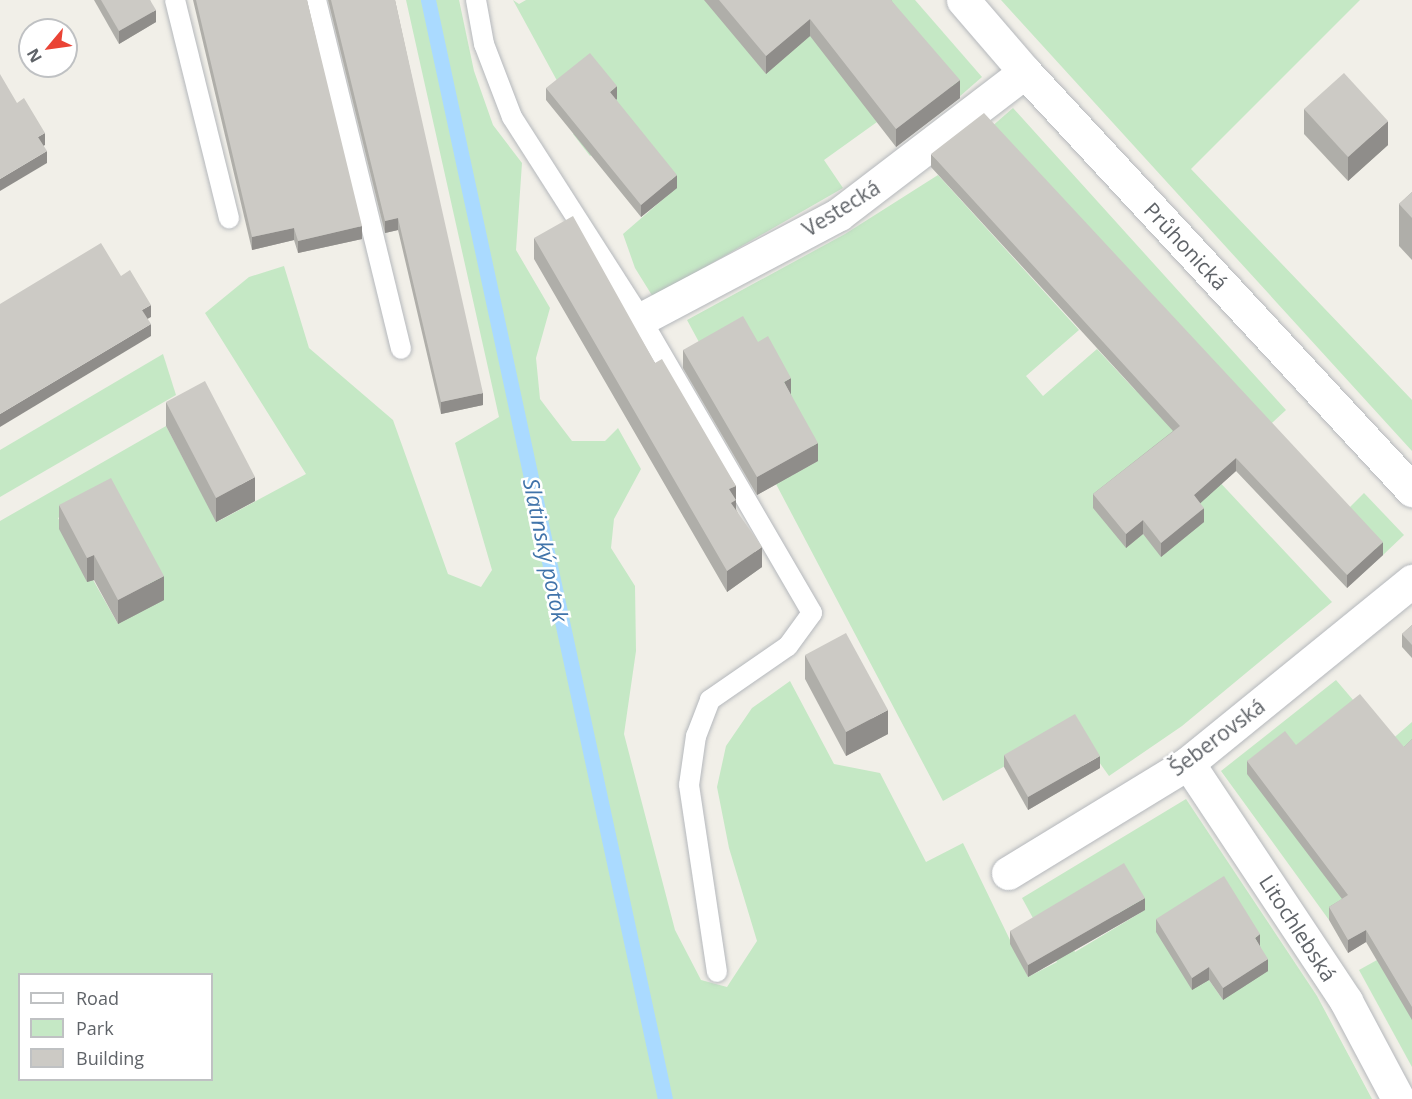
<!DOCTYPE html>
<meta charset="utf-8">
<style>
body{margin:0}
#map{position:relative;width:1412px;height:1099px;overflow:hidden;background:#f1efe8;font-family:"Open Sans",sans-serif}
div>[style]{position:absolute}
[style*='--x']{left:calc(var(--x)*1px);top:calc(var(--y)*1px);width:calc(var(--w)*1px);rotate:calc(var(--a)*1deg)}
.green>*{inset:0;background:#c5e8c5}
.stream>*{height:15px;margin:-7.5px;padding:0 7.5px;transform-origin:7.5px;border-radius:7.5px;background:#aadaff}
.roads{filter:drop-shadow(0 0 2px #b5b8bc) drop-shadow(0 0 2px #b5b8bc)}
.service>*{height:20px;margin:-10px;padding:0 10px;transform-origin:10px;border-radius:10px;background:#fff}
.minor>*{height:33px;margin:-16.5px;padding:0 16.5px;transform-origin:16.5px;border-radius:16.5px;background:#fff}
.wall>*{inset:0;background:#afaea9}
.shaded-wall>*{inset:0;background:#8f8d8a}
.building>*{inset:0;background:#cccac5}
span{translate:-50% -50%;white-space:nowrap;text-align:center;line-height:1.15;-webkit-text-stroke:5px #fff;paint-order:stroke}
.street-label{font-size:21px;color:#5f6368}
.water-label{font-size:22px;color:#4174aa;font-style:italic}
.legend{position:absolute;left:18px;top:973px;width:195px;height:108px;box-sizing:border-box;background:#fff;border:2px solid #bfc1c3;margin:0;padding:8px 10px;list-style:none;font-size:18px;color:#5f6368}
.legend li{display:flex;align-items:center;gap:12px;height:30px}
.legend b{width:30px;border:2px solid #bfc1c3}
.north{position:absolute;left:18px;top:18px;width:60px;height:60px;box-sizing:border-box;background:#fff;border:2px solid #bfc1c3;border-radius:50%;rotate:241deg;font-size:16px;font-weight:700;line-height:24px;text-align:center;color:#5f6368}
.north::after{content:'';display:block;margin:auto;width:21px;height:27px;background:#ea4335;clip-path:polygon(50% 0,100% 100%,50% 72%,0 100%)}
</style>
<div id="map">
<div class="green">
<div style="clip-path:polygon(evenodd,406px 0,459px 0,474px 71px,493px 125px,522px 163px,516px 250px,550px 308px,536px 358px,540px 399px,572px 441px,605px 441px,618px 428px,641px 469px,614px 519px,611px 548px,635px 586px,636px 651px,624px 734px,675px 930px,701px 980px,727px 987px,757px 941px,729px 848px,717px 787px,726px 746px,752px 708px,790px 681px,834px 764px,880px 773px,926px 862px,963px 843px,1028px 977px,1057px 962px,1022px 898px,1186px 799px,1317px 996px,1372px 1099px,0 1099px,0 521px,166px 426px,217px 522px,306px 474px,205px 313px,249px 277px,284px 266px,309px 348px,393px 420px,448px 574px,481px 587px,492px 570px,455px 443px,499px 417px,406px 0,78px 507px,118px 624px,58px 518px,78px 507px,406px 0,1145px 910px,1075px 952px,1054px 918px,1145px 910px,406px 0,1255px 950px,1223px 1000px,1209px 980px,1193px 990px,1255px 950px,406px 0,20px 974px,212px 974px,212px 1080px,20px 1080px,20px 974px)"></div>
<div style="clip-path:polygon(513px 0,519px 4px,526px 0,709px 0,814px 33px,877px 122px,824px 160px,843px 188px,653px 297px,635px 268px,623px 234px,676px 188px,627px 126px,590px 156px,573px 134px,617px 99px,561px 88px)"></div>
<div style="clip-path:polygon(876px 0,915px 0,982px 77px,959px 97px)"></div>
<div style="clip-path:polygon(1001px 0,1360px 0,1191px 169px,1412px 400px,1412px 451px)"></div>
<div style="clip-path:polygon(evenodd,1013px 108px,1286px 410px,1214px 476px,1332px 602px,1182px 726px,1109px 776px,1074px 727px,943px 801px,776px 484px,818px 461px,706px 355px,687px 320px,845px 234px,938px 175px,1079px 330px,1026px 376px,1043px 396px,1097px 349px,1136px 391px,990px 128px,1013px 108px,1150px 463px,1162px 556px,1143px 534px,1125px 547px,1150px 463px)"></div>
<div style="clip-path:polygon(163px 354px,176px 395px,0 497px,0 450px)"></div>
<div style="clip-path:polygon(1364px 493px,1404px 535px,1383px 555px,1344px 513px)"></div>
<div style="clip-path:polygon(1336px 680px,1389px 742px,1412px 722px,1412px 793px,1345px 910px,1329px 920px,1221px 771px)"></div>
<div style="clip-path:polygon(1377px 960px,1412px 1013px,1412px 1067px,1359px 970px)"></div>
</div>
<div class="stream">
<div style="--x:428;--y:0;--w:1124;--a:77.83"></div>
</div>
<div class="roads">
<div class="service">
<div style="--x:175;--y:0;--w:225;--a:76.1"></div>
<div style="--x:316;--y:0;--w:359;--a:76.3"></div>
<div style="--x:476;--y:0;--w:45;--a:79.7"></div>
<div style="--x:484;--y:44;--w:78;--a:69"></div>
<div style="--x:512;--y:117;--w:240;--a:57.4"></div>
<div style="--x:641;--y:319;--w:340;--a:59.8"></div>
<div style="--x:812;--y:613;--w:41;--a:126"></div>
<div style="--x:788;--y:646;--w:95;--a:145.3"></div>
<div style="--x:710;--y:700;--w:39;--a:111"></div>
<div style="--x:696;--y:736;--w:49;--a:98.1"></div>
<div style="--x:689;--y:785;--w:189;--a:81.5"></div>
</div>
<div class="minor">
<div style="--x:963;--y:0;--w:95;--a:49.3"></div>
<div style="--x:1025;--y:72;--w:570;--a:47.21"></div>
<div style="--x:641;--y:319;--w:224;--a:-27.9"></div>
<div style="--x:839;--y:214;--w:234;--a:-37.4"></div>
<div style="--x:1188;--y:763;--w:286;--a:56.4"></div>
<div style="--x:1346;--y:1001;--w:111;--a:62"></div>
<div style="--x:1008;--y:873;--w:211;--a:-31.4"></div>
<div style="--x:1188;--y:763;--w:289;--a:-39.1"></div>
</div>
</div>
<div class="wall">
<div style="clip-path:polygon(94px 0,150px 0,156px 22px,119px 44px)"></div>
<div style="clip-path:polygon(193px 0,307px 0,362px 239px,298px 253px,294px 240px,252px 250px)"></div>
<div style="clip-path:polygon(328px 0,395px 0,483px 405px,441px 414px,398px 230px,385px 233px)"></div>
<div style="clip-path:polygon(704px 0,891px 0,960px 98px,896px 147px,810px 36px,766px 74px)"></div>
<div style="clip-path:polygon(546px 88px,617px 99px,616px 100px,677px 188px,641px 217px,546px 100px)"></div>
<div style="clip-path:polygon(1304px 109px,1388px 145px,1348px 181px,1304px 134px)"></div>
<div style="clip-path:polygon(931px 154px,1383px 555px,1347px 588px,1236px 471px,1200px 503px,1204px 522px,1161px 557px,1143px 534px,1126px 548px,1093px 508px,1093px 494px,1173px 431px,931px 167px)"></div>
<div style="clip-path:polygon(1412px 192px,1412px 260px,1399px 246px,1399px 204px)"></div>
<div style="clip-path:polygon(534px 238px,655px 363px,736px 486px,736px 509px,762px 567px,727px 592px,534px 259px)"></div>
<div style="clip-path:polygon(758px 342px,791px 395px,818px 461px,757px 495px,683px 368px,683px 350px)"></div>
<div style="clip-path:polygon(166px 402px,255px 501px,216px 522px,166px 426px)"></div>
<div style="clip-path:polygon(59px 505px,164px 600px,118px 624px,94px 580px,87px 582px,59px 529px)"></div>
<div style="clip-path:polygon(1412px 625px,1412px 658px,1402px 647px,1402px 634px)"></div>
<div style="clip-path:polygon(805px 655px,888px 734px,846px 756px,805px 679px)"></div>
<div style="clip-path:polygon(1412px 739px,1412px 1020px,1366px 942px,1348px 953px,1329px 920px,1329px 907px,1342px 899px,1247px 774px,1247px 761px,1296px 745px,1404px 747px)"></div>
<div style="clip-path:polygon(1004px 755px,1100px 768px,1028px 810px,1004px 767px)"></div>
<div style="clip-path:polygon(1145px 910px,1028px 977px,1010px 944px,1010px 931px)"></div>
<div style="clip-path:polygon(1156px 919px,1260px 946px,1268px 971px,1223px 1000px,1209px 980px,1192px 990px,1156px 932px)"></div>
</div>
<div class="shaded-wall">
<div style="clip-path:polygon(156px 10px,156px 22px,119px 44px,119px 31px)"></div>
<div style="clip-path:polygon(810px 19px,810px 36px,766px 74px,766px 56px)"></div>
<div style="clip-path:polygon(960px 80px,960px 98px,896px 147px,896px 129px)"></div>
<div style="clip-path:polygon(617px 86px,617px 99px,610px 104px,610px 92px)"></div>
<div style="clip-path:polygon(1388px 121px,1388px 145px,1348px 181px,1348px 157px)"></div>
<div style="clip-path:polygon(45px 133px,45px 145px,38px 149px,38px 137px)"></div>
<div style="clip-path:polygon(47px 151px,47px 163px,0 191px,0 179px)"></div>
<div style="clip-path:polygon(677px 175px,677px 188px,641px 217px,641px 205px)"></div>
<div style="clip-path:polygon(398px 218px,398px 230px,385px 233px,385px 221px)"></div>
<div style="clip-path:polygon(362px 226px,362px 239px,298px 253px,298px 241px)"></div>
<div style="clip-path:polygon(294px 228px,294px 240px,252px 250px,252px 237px)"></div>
<div style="clip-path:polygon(151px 305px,151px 317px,142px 322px,142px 310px)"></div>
<div style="clip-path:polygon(151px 324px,151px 336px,0 427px,0 414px)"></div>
<div style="clip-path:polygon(791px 378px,791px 396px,784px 382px)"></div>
<div style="clip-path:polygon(483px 393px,483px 405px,441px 414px,441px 402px)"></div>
<div style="clip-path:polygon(818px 443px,818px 461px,757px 495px,757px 477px)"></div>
<div style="clip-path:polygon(1236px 458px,1236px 471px,1194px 509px,1194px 495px)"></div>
<div style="clip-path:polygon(255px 477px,255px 501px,216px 522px,216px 498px)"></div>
<div style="clip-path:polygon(736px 486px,736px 521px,731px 524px,729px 489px)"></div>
<div style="clip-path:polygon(1204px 508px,1204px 522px,1161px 557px,1161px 543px)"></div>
<div style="clip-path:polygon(1143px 520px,1143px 534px,1126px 548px,1126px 534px)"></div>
<div style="clip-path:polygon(1383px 542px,1383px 555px,1347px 588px,1347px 575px)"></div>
<div style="clip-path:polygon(762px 547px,762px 567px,727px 592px,727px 571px)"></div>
<div style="clip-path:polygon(94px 555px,94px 580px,87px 582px,87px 558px)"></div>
<div style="clip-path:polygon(164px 576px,164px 600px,118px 624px,118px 600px)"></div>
<div style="clip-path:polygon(888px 710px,888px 734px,846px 756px,846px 732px)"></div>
<div style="clip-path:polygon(1100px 756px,1100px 768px,1028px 810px,1028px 797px)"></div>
<div style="clip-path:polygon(1145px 898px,1145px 910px,1028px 977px,1028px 965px)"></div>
<div style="clip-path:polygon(1366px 930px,1366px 942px,1348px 953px,1348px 940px)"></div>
<div style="clip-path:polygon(1260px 934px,1260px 947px,1255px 938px)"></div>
<div style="clip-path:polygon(1268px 959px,1268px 971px,1223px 1000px,1223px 988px)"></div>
<div style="clip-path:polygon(1209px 967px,1209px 980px,1192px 990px,1192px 978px)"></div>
</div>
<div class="building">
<div style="clip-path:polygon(101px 0,150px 0,156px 10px,119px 31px)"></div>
<div style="clip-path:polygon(196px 0,307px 0,362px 226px,298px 241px,294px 228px,252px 237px)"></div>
<div style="clip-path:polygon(331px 0,395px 0,483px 393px,441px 402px,398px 218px,385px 221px)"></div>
<div style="clip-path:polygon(719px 0,891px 0,960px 80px,896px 129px,810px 19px,766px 56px)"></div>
<div style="clip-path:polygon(590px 53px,617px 86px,610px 92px,677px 175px,641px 205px,546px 88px)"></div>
<div style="clip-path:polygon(1344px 73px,1388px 121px,1348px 157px,1304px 109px)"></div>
<div style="clip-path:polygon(0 74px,17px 103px,24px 98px,45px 133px,38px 137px,47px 151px,0 179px)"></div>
<div style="clip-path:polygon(984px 113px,1383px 542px,1347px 575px,1236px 458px,1194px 495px,1204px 508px,1161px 543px,1143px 520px,1126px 534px,1093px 494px,1180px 426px,931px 154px)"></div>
<div style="clip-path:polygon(1412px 192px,1412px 218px,1399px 204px)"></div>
<div style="clip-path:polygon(573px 216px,655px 363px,662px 359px,736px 486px,729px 489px,736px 500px,731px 503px,762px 547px,727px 571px,534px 238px)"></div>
<div style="clip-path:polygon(101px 243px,121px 276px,130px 270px,151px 305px,142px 310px,151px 324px,0 414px,0 304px)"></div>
<div style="clip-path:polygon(743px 316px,758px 342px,768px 336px,791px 378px,784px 382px,818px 443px,757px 477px,683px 350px)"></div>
<div style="clip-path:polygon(205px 381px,255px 477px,216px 498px,166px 402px)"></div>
<div style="clip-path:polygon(111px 478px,164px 576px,118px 600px,94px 555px,87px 558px,59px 505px)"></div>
<div style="clip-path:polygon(1412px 625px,1412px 645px,1402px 634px)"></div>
<div style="clip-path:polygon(846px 633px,888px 710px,846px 732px,805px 655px)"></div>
<div style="clip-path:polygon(1360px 694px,1404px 747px,1412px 739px,1412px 1007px,1366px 930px,1348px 940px,1329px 907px,1348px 895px,1247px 761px,1285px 731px,1296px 745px)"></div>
<div style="clip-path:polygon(1075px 714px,1100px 756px,1028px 797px,1004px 755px)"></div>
<div style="clip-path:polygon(1124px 863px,1145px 898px,1028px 965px,1010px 931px)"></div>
<div style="clip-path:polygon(1224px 876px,1260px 934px,1255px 938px,1268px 959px,1223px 988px,1209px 967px,1192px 978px,1156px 919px)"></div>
</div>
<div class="street-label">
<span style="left:841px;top:208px;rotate:-32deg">Vestecká</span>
<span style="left:1186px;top:246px;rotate:47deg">Průhonická</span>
<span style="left:1217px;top:737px;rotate:-37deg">Šeberovská</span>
<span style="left:1298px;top:928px;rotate:57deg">Litochlebská</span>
</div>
<div class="water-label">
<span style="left:546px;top:550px;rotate:78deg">Slatinský potok</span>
</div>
<ul class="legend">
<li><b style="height:8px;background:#fff"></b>Road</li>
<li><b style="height:16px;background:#c5e8c5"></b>Park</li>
<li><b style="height:16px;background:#cccac5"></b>Building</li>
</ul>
<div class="north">N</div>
</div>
